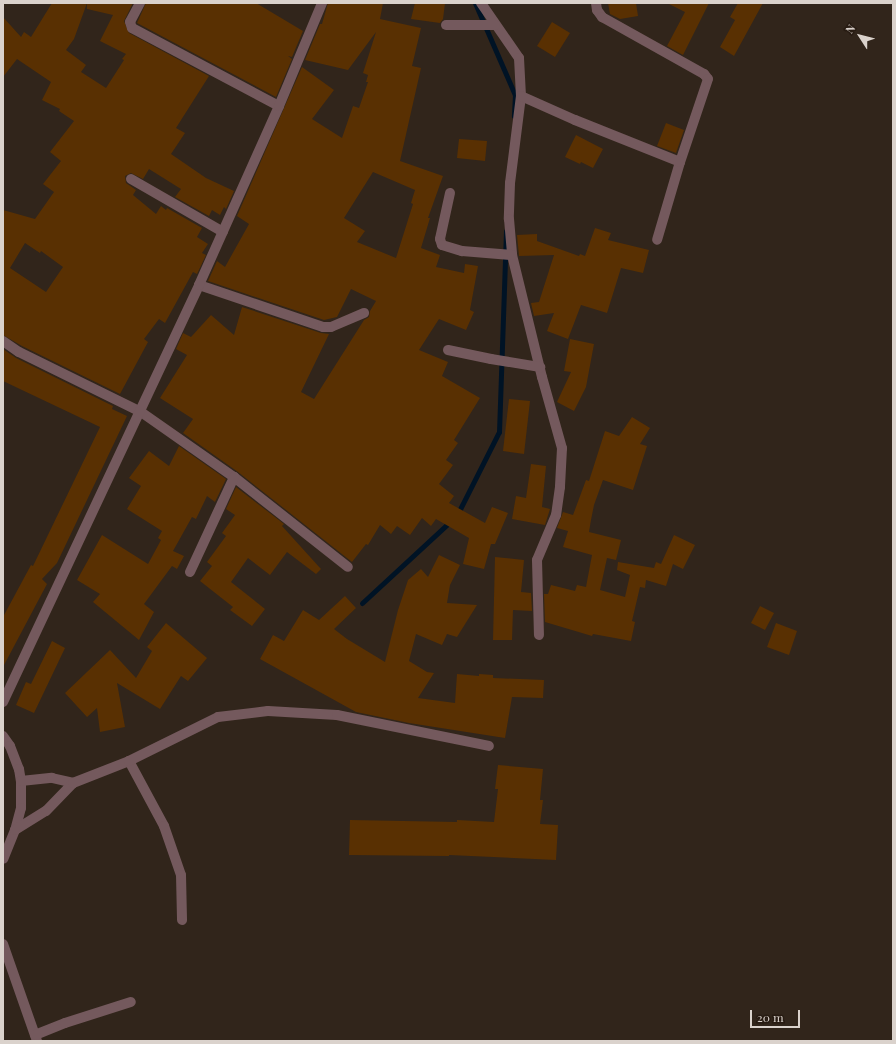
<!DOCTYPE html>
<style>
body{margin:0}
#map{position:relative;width:896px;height:1044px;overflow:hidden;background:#31251b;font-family:"Playfair Display",serif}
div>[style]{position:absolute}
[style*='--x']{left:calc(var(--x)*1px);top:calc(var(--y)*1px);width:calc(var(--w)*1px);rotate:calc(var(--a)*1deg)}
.stream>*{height:5px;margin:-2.5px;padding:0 2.5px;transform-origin:2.5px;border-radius:2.5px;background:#001325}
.building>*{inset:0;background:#593002}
.minor>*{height:10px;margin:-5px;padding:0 5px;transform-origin:5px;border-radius:5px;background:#74595d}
span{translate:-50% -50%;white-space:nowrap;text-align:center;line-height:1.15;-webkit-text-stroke:3px #271b12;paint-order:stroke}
.frame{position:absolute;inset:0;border:4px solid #dad2cc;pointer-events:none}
.north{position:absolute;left:840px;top:16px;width:40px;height:40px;-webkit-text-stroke:3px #271b12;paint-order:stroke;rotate:306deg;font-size:11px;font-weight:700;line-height:16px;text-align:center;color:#dad2cc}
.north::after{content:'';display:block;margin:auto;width:14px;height:18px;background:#dad2cc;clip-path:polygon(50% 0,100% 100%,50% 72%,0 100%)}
.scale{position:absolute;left:750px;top:1010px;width:50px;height:18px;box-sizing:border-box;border:2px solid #dad2cc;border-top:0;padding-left:5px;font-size:12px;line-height:14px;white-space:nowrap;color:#dad2cc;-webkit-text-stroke:3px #271b12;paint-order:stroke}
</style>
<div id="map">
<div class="stream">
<div style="--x:475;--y:3;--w:100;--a:66.5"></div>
<div style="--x:515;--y:95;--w:21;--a:93"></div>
<div style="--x:457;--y:515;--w:93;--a:-63.2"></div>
<div style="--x:499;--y:432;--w:201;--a:-88"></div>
<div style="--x:362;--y:603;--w:121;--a:-42.7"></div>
</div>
<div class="building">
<div style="clip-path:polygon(evenodd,52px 3px,133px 3px,124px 21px,129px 33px,209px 76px,176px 128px,185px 133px,171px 154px,206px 178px,234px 191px,226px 209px,224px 207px,220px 215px,212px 210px,209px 216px,175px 197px,181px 189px,149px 169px,143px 179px,131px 173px,125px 176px,126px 183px,136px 190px,133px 195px,156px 214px,161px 206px,166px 210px,167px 208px,202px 228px,197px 237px,208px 244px,202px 253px,206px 255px,197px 274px,193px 272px,165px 323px,159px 319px,144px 339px,148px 342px,120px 394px,22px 346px,3px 335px,3px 210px,35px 219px,54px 192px,43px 184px,61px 161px,50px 152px,74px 121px,59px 111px,60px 109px,42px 100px,51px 82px,17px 59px,3px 77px,3px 17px,21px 37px,24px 32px,31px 37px,52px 3px,87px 3px,87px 9px,113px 15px,100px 41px,126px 54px,122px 59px,124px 60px,106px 88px,81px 72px,86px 65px,66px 50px,74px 39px,87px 3px,52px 3px,25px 243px,40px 253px,41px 251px,63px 267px,46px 292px,10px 268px,25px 243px)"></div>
<div style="clip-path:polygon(146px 3px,256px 3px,303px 31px,292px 57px,288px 56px,292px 59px,276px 97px,137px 23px)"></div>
<div style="clip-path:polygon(evenodd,328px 3px,383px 3px,380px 19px,421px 28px,412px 66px,421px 68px,400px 161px,443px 176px,428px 218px,430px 218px,421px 248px,440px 255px,436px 267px,464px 273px,465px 264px,478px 266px,470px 310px,474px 312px,466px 330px,439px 319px,419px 350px,448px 362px,442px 376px,480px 398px,454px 440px,458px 443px,446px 460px,453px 465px,439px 484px,454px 496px,449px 503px,485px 523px,492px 507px,508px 513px,495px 544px,491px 544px,484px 569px,463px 564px,469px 538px,436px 519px,431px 526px,422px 518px,410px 535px,397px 526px,391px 534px,380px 525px,368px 545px,366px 544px,352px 562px,238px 472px,183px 433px,193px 419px,160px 398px,187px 355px,176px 349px,183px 333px,191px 337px,211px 315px,234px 335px,242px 307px,321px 333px,329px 334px,301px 392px,314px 399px,364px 320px,369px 317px,370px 311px,376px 301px,351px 289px,337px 317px,324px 320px,208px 281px,217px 261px,225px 267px,249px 224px,237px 216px,302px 67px,334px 90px,312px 119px,342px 138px,353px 106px,359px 108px,368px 82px,366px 82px,368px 75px,363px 73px,376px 32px,348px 70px,305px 60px,320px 24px,322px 24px,328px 3px,373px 172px,415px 190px,411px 203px,413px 204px,396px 258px,357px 242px,365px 231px,344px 218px,373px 172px)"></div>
<div style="clip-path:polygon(415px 3px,445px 3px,443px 19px,440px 23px,411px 19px)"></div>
<div style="clip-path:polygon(608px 3px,636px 3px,638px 16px,620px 19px,610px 14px)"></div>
<div style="clip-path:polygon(667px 3px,709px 3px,683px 55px,667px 46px,685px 12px)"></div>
<div style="clip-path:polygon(738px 3px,763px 3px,734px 56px,720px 47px,735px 20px,730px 17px)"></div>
<div style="clip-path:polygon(552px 22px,570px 33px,555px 57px,537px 46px)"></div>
<div style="clip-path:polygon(666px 123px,684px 130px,676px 153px,657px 146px)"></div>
<div style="clip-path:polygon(576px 135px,603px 149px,593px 168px,581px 162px,580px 164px,565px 157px)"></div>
<div style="clip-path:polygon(459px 139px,487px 141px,485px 161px,457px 158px)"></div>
<div style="clip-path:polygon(595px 228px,611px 233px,608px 240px,649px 250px,643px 273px,621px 268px,607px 313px,581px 305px,568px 339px,547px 331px,554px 313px,534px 316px,531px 303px,539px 302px,554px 255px,519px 256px,517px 235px,537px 234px,537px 241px,579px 256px,580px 254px,585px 256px)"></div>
<div style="clip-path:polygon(570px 339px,594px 344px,586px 387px,574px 411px,557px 402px,571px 372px,564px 371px)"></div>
<div style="clip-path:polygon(3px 349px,16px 358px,113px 406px,112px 409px,127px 416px,57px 563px,42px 579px,47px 584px,3px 667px,3px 617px,31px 565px,33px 566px,100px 427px,3px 381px)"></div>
<div style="clip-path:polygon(509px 399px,530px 401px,524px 454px,503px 451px)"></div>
<div style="clip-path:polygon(632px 417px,650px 428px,640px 444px,647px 446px,633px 490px,603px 480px,594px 505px,591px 520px,589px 532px,621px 540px,616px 560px,607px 558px,600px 590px,625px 597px,630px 575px,617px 570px,618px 562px,654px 568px,656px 562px,661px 564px,674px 535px,695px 545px,683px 569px,673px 564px,666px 586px,646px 580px,645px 588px,640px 587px,632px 621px,635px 622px,631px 641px,593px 634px,592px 636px,545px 622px,544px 594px,548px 594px,551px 585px,575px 591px,577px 585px,586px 587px,592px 555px,563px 547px,568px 531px,557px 528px,563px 512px,573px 515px,586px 480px,589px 481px,605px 431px,619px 436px)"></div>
<div style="clip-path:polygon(179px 446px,226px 479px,215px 502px,207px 496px,196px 519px,192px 517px,173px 551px,184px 556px,177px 569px,172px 566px,144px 604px,154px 612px,139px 640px,93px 602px,100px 594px,77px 580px,102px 535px,148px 564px,161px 540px,158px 538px,162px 531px,127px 509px,141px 486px,129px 478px,149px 451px,169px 466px)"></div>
<div style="clip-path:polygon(531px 464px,546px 466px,542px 507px,550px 509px,545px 525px,512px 519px,516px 496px,526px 498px)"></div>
<div style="clip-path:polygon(236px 487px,284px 524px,282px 526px,321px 569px,316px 574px,287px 552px,270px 575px,248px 558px,231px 582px,265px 609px,252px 626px,230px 610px,233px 607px,200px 581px,212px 566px,207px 562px,226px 536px,222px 533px,235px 515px,226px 509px)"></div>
<div style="clip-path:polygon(439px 555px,460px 565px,450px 585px,447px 603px,477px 605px,457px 637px,447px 634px,442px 645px,416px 634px,409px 661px,427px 672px,434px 673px,418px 698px,455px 703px,457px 674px,479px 676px,479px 674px,493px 675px,493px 678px,544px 680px,543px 698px,512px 697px,505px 738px,409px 723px,356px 712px,260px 659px,273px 635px,284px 641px,303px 610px,319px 620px,345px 596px,356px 608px,334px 629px,347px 639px,385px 662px,398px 610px,408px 580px,421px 569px,428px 577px)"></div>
<div style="clip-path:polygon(495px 557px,524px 560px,521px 592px,531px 593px,532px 611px,513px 610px,512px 640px,493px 640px)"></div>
<div style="clip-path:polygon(760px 606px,774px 613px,765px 630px,751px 623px)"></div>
<div style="clip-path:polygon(166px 623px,207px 658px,188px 681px,181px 676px,160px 709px,117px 683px,125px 727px,100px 732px,97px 708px,87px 717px,65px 693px,110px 650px,136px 678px,152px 651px,147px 647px)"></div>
<div style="clip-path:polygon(776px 623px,797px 631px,789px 655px,767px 647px)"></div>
<div style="clip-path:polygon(52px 641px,65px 648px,34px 713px,16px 705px,26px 682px,31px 684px)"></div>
<div style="clip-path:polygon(498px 765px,543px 769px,540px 800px,543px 800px,540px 824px,558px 825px,556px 860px,449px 855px,449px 856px,349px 855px,350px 820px,457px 822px,457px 820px,494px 822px,498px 789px,495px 789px)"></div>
</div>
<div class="minor">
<div style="--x:140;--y:3;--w:21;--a:118"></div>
<div style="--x:130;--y:22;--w:6;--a:72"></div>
<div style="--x:132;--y:28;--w:166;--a:28"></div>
<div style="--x:481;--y:3;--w:67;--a:55.4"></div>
<div style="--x:519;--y:58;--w:38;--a:87"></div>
<div style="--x:521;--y:96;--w:88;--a:97.2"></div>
<div style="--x:510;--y:183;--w:36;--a:92"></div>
<div style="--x:509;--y:219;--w:36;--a:85"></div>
<div style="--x:512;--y:255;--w:126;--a:76.2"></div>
<div style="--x:542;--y:377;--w:74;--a:74.3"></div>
<div style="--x:562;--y:448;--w:39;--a:93"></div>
<div style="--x:560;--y:487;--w:28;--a:98"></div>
<div style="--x:556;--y:515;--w:49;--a:112.9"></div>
<div style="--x:537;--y:560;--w:75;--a:88.5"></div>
<div style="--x:596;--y:3;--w:7;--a:82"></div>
<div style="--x:597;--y:10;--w:9;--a:54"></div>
<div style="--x:602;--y:17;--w:117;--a:29.2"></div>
<div style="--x:704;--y:74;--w:6;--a:51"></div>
<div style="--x:708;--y:79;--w:88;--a:108.6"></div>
<div style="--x:680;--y:162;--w:81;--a:106.4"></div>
<div style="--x:446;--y:25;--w:49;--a:0"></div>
<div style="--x:521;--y:96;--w:59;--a:24"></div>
<div style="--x:575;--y:120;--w:113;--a:21.8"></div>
<div style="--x:131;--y:179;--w:106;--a:29.9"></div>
<div style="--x:450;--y:193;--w:47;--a:102.3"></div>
<div style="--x:440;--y:239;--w:6;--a:72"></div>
<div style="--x:442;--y:245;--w:21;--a:17"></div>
<div style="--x:462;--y:251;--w:50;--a:4.6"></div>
<div style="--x:199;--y:285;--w:131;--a:18.7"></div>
<div style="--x:323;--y:327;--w:8;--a:0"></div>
<div style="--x:331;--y:327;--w:36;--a:-23"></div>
<div style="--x:3;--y:341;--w:19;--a:35"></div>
<div style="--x:19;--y:352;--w:136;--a:26.2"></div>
<div style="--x:141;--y:412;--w:113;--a:35"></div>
<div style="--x:234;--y:477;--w:145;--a:38.3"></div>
<div style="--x:448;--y:350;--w:44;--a:11.8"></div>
<div style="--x:491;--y:359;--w:50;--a:9.3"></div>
<div style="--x:190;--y:572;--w:105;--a:-65.1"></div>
<div style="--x:3;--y:702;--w:461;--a:-64.8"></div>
<div style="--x:199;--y:285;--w:196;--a:-65.9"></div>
<div style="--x:279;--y:106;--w:112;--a:-67.3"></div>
<div style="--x:3;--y:736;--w:12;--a:55"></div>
<div style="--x:10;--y:746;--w:25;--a:69"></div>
<div style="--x:19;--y:769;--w:12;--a:81"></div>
<div style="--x:21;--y:781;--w:27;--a:90"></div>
<div style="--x:21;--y:808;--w:23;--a:105"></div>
<div style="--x:15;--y:830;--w:31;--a:112"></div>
<div style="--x:129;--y:761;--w:74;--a:61.7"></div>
<div style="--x:164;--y:826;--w:52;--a:70.9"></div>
<div style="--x:181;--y:875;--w:45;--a:88.7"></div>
<div style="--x:21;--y:781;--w:31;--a:-6"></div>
<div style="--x:52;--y:778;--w:22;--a:13"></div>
<div style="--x:15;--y:830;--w:36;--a:-32"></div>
<div style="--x:46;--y:811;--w:39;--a:-46"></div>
<div style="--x:73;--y:783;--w:60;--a:-21.4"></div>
<div style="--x:129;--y:761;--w:99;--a:-26.3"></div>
<div style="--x:218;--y:717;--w:50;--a:-6.8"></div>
<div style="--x:268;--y:711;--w:69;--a:3.3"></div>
<div style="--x:337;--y:715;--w:155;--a:11.5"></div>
<div style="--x:3;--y:944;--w:103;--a:70.7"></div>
<div style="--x:35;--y:1035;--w:32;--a:-22"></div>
<div style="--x:65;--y:1023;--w:69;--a:-17.7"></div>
</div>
<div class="frame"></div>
<div class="north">N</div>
<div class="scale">20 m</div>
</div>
